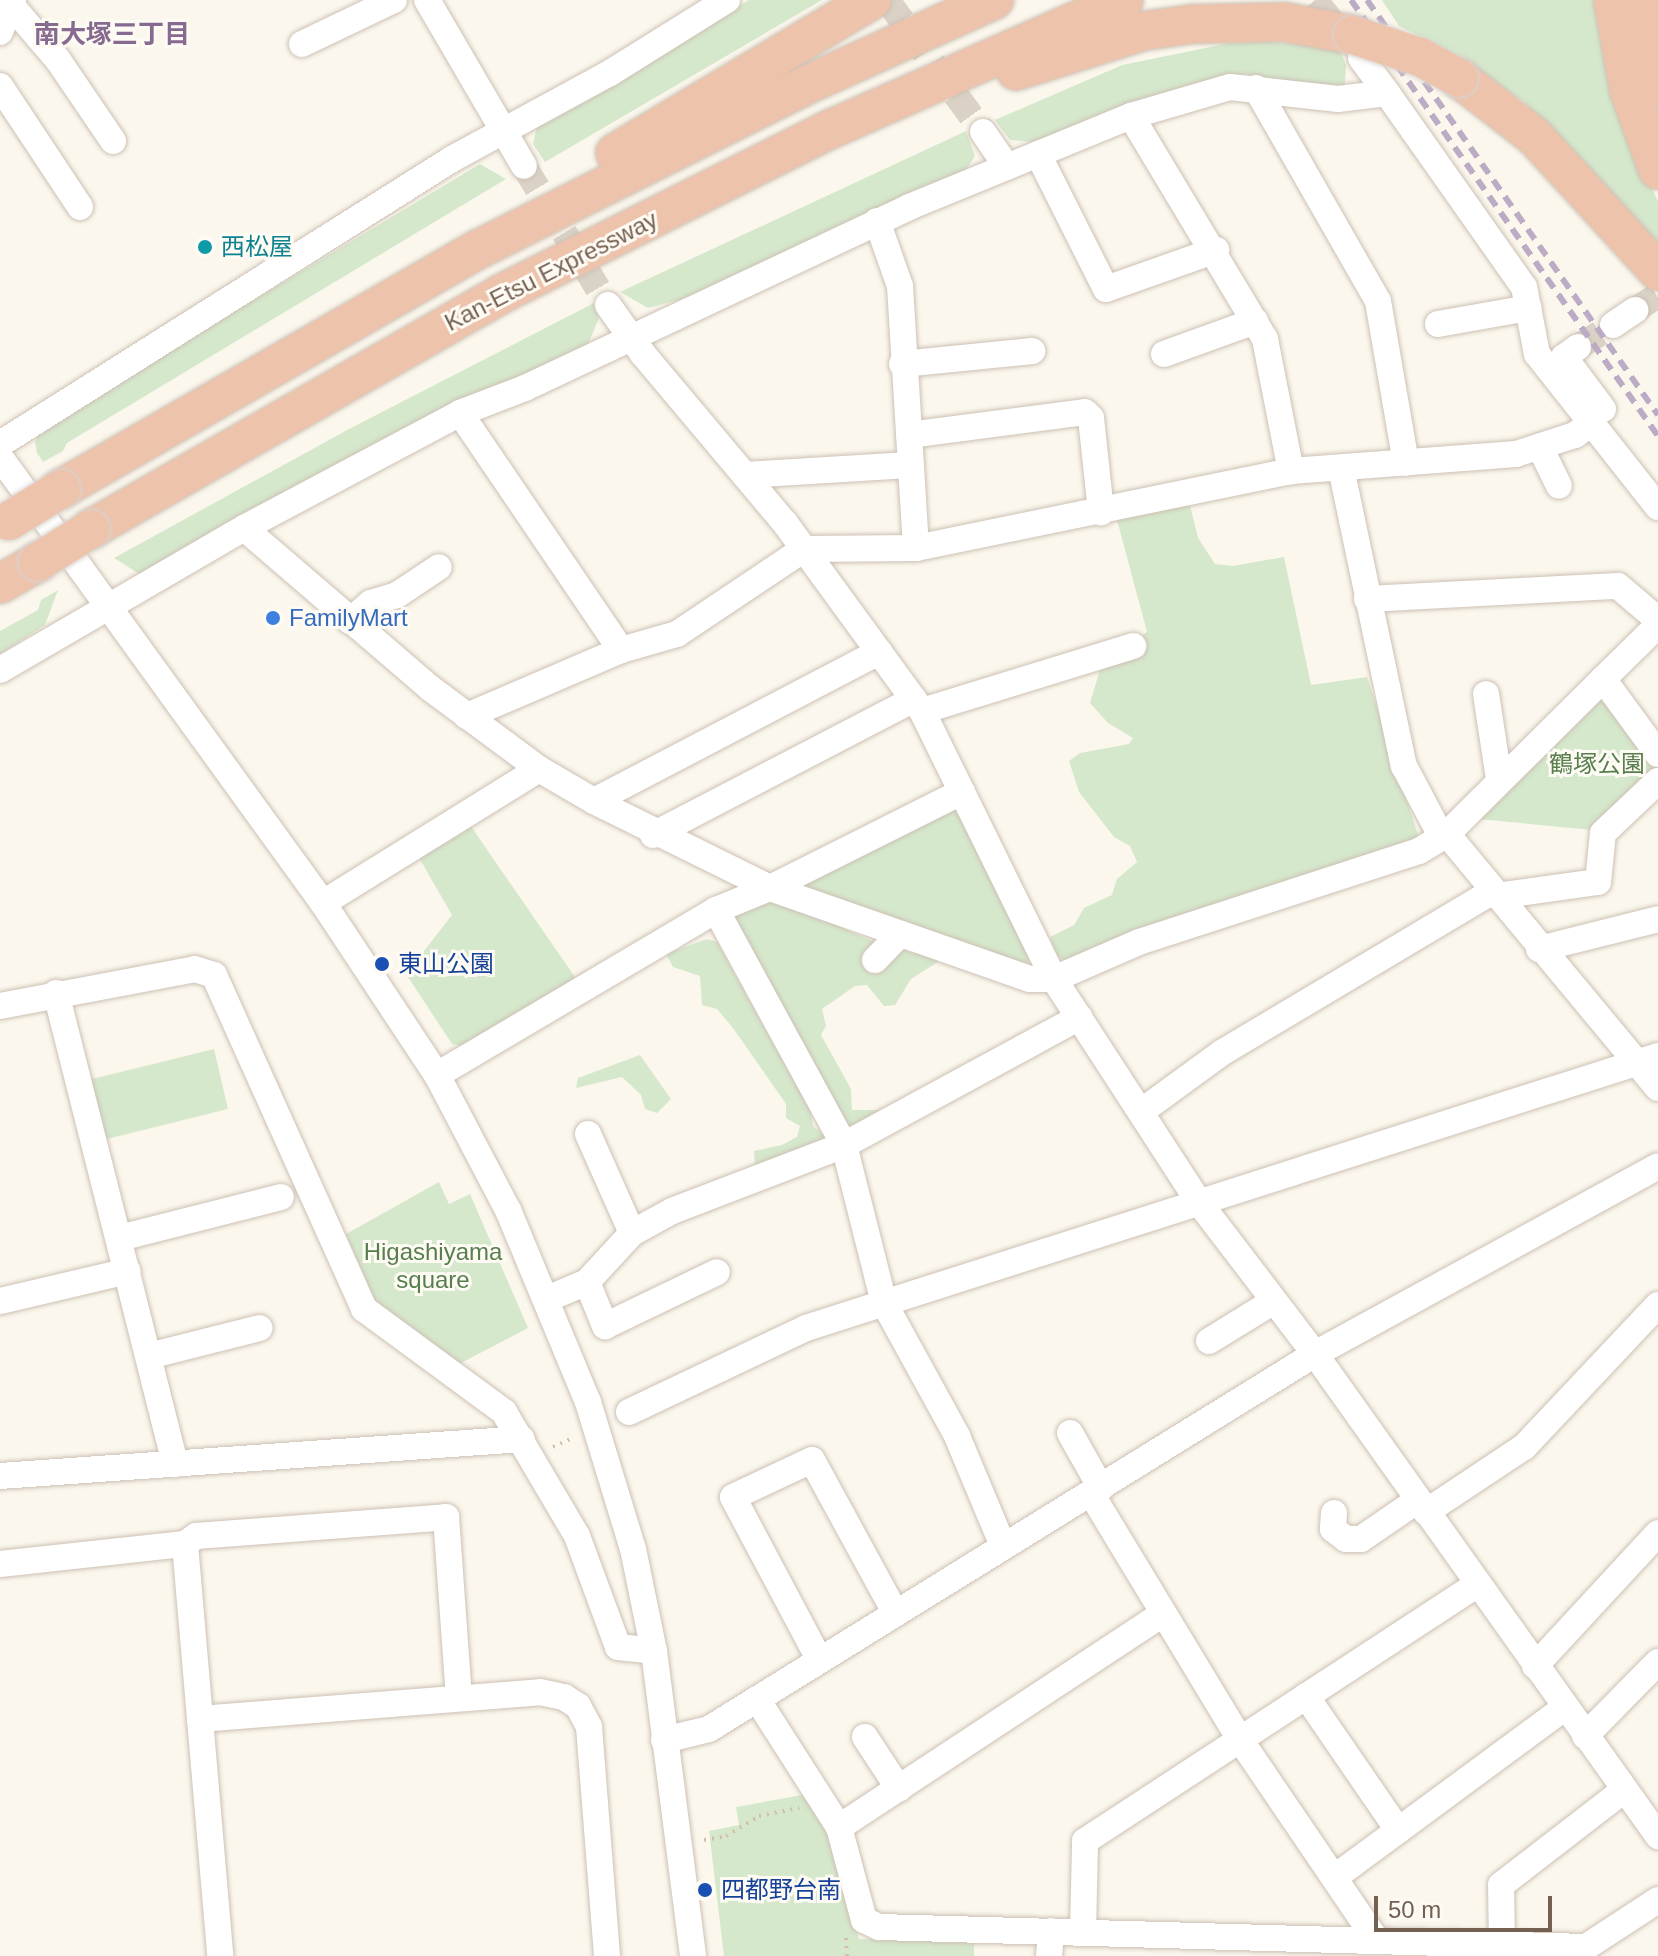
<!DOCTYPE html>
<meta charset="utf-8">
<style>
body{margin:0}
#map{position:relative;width:1658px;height:1956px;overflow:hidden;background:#fbf7ed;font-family:Helvetica,"Noto Sans JP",sans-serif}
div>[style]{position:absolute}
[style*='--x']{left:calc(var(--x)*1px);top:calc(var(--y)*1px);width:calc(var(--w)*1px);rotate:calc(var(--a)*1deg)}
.green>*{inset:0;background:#d5e8cc}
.minor-tunnel>*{height:26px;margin-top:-13px;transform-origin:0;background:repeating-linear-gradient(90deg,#dad2c6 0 26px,transparent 0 39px)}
.path>*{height:4px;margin-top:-2px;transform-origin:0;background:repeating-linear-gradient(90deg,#d3beaa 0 2px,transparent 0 8px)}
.roads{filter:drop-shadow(0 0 2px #cdc0b4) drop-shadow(0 0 2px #cdc0b4)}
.minor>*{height:26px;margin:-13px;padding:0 13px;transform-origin:13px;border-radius:13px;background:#fff}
.highway>*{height:38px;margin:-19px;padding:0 19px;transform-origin:19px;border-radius:19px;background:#eec3ac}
.rail>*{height:6px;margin-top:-3px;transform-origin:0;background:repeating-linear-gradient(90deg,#bbabc5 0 12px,transparent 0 20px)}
.bridges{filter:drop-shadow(0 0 2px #d8d3cf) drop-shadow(0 0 2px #d8d3cf)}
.highway-bridge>*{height:38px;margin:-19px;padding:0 19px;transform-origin:19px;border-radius:19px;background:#eec3ac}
.dots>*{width:22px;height:22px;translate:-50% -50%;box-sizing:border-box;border:4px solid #fefbf4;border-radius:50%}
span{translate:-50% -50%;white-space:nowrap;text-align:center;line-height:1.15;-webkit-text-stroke:6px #fefbf4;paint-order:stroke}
.culture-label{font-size:24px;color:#0d838f}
.left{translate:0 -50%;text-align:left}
.street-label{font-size:24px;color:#756152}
.shop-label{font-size:24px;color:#366cbe}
.park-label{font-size:24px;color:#587e4e}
.transit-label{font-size:24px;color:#164399}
.neighbourhood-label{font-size:26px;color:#866a8f;font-weight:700}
.scale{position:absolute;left:1374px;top:1896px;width:178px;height:36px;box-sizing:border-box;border:4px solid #756152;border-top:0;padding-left:10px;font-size:24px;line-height:28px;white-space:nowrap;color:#756152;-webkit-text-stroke:6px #fefbf4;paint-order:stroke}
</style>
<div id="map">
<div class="green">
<div style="clip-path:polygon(749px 0,822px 0,545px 162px,533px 144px,537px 126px)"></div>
<div style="clip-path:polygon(1382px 0,1601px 0,1633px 151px,1658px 201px,1658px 245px,1524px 102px,1441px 47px,1399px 26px)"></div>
<div style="clip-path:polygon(1272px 42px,1339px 47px,1346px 65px,1345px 84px,1339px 89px,1246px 74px,1206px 80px,1124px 105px,1035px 142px,1010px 140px,995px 120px,1122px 65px,1230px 43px)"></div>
<div style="clip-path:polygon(966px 131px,975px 156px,964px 173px,697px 295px,648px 308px,620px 292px)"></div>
<div style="clip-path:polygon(480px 164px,506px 179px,67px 443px,63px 451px,43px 462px,37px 453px,35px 442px,43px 427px)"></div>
<div style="clip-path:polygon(594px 303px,599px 318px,586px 349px,196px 542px,141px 575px,114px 558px,349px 429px)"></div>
<div style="clip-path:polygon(1189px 501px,1198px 538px,1215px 564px,1233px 566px,1284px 557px,1311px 685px,1367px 677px,1420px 841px,1069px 963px,1057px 956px,1050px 937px,1074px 925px,1084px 908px,1112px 895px,1117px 879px,1137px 862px,1130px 846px,1114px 837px,1079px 792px,1069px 761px,1080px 753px,1129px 744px,1133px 738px,1108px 723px,1090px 703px,1102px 663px,1147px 632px,1116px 516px)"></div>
<div style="clip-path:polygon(58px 590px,45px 625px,0 654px,0 631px,38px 610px,41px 600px)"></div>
<div style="clip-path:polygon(1596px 701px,1608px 702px,1653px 762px,1652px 777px,1592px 830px,1479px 819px)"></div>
<div style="clip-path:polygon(948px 808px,958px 811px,1032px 955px,1022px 970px,807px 890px,807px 882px)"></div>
<div style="clip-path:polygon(470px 825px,577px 980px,463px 1046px,452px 1044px,406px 974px,452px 915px,418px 856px)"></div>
<div style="clip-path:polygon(757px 899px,780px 901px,879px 944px,941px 960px,911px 979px,895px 1005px,884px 1006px,867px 985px,855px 986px,822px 1009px,826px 1026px,821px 1035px,851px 1089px,852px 1110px,881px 1110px,849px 1129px,733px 928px,734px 914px)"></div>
<div style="clip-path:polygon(707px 939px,717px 942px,811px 1112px,813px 1126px,828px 1138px,755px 1168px,754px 1151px,782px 1145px,797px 1137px,800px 1126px,786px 1118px,786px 1104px,733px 1028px,717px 1009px,702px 1005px,700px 976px,673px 967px,666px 954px)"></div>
<div style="clip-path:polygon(214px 1049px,228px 1109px,103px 1140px,88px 1080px)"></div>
<div style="clip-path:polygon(640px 1055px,671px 1099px,657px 1113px,645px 1109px,641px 1095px,622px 1077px,576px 1088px,578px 1078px)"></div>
<div style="clip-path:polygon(439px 1182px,449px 1204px,470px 1194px,528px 1328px,459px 1364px,375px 1301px,346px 1234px)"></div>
<div style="clip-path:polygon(808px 1794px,830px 1833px,859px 1939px,974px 1941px,974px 1956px,724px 1956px,709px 1831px,739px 1825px,736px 1807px)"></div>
</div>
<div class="minor-tunnel">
<div style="--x:887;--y:0;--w:163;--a:54"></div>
<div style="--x:1315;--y:0;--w:48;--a:51.7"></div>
<div style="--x:524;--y:166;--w:162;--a:58.9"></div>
<div style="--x:1635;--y:310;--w:27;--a:-33"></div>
<div style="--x:1578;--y:347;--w:41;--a:-32.2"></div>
</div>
<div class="path">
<div style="--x:553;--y:1447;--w:23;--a:-25"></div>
<div style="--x:704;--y:1840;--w:22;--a:-10"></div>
<div style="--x:726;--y:1836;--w:39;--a:-31"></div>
<div style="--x:759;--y:1816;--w:41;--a:-11.3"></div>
<div style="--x:846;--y:1938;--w:18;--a:87"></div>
</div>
<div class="roads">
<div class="minor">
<div style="--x:427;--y:0;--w:192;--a:59.7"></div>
<div style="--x:11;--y:5;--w:72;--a:49.5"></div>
<div style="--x:58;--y:60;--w:98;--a:55.8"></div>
<div style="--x:0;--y:32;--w:35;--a:-68"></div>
<div style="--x:302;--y:44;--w:102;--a:-25.6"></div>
<div style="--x:1361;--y:58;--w:44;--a:53.4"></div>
<div style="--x:0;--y:86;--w:145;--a:56.5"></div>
<div style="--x:1256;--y:88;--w:245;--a:60.2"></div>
<div style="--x:1378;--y:301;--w:164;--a:80.2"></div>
<div style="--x:1131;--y:116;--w:260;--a:59"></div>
<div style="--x:1265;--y:339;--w:135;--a:78.9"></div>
<div style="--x:983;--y:132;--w:42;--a:55.6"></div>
<div style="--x:1038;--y:154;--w:151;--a:63.3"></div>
<div style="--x:1106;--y:289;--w:117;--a:-19.5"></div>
<div style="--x:877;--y:221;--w:69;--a:70.5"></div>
<div style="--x:900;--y:286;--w:262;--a:86.5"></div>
<div style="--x:608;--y:305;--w:60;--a:54.5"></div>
<div style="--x:643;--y:354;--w:221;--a:50"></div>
<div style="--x:785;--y:523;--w:233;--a:53.9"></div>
<div style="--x:922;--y:711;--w:299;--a:63.8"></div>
<div style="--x:1054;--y:979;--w:265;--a:57"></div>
<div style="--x:1198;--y:1201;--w:193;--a:52.6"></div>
<div style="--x:1315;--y:1354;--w:592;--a:54.56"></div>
<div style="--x:1438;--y:324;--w:92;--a:-10"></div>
<div style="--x:1613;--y:325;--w:27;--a:-34"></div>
<div style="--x:1578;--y:347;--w:17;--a:144"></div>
<div style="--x:1564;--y:357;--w:65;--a:53.1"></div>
<div style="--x:1164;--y:354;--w:97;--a:-19.9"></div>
<div style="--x:902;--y:364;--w:131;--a:-5.7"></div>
<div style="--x:460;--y:413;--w:287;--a:55.8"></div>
<div style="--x:621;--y:650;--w:168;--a:156.8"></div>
<div style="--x:909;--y:435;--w:177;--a:-7.4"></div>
<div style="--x:1085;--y:412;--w:8;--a:45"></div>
<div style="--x:1091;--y:418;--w:95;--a:83.9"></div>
<div style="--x:0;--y:444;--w:534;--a:-32.23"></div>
<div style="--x:452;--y:159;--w:180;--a:-28.6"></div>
<div style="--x:610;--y:73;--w:138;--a:-32"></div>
<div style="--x:1540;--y:447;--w:43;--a:64"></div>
<div style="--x:0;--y:457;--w:551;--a:54.09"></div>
<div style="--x:323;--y:903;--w:206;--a:56.5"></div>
<div style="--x:437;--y:1075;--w:153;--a:62.3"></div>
<div style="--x:508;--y:1210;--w:208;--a:67.4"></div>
<div style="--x:588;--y:1402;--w:154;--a:73"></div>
<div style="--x:633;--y:1549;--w:104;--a:78.4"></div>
<div style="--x:654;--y:1651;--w:307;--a:82.7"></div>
<div style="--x:1341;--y:468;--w:305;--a:78.1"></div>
<div style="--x:1404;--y:766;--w:77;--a:62.1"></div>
<div style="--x:745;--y:475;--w:164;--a:-3.5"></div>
<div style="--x:244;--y:528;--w:245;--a:40.7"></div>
<div style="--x:430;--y:688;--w:136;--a:36.6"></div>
<div style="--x:539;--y:769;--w:64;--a:30.2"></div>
<div style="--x:594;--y:801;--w:196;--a:26.3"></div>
<div style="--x:770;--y:888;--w:275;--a:19.3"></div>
<div style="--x:1030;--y:979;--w:24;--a:0"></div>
<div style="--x:1054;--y:979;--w:93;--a:-23.5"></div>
<div style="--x:1139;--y:942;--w:294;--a:-18"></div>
<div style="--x:1419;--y:851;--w:33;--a:-31"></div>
<div style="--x:1447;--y:834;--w:220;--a:-44.8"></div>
<div style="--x:1367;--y:599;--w:251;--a:-3"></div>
<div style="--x:1618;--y:586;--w:52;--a:40.4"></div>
<div style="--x:350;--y:621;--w:28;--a:-41"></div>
<div style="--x:371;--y:603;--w:27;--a:-17"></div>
<div style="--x:397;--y:595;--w:50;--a:-33.7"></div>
<div style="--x:1658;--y:625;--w:77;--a:135.5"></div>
<div style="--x:1603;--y:679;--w:93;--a:53.7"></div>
<div style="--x:621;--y:650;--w:58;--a:-15.9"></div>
<div style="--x:677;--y:634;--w:153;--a:-33.8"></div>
<div style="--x:804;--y:549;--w:112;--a:-0.5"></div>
<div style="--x:916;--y:548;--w:383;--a:-11.6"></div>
<div style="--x:1291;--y:471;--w:226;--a:-4.3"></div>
<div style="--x:1516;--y:454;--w:62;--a:-17.9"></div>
<div style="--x:1575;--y:435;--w:21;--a:-37"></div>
<div style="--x:0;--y:670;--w:282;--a:-30.2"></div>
<div style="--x:244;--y:528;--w:245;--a:-28"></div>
<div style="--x:460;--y:413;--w:70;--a:-21"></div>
<div style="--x:525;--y:388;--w:425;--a:-25.2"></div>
<div style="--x:909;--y:207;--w:240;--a:-22.3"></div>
<div style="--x:1131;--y:116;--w:103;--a:-16.3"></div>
<div style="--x:1230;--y:87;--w:109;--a:6.3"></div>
<div style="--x:1338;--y:99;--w:49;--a:-7"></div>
<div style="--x:1387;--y:93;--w:237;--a:54.8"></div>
<div style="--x:1524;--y:287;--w:68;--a:79"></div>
<div style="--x:1537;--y:354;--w:195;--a:51.7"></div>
<div style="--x:1486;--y:694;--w:86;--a:81.3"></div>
<div style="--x:922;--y:711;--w:221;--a:-17.1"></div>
<div style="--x:594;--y:801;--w:322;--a:-27.6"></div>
<div style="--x:1447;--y:834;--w:330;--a:50.3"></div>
<div style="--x:653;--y:835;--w:294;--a:-27.5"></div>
<div style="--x:1497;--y:896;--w:102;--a:-7.9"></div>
<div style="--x:1598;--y:882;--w:49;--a:-84.2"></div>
<div style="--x:1603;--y:833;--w:76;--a:-43.4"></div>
<div style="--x:323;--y:903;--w:254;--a:-31.8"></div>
<div style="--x:716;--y:910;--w:268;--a:61.4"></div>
<div style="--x:844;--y:1145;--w:163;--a:75.8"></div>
<div style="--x:884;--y:1303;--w:152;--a:61.2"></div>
<div style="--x:957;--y:1436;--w:119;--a:67.3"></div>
<div style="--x:1539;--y:949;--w:123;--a:-14.1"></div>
<div style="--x:875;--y:960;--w:36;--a:-46"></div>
<div style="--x:56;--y:993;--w:486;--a:75.8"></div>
<div style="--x:0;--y:1006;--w:198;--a:-10.7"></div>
<div style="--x:195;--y:969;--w:20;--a:18"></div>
<div style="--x:214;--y:975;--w:366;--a:65.8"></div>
<div style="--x:364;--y:1309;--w:174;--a:36.3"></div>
<div style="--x:504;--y:1412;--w:144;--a:59.5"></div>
<div style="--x:577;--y:1536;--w:118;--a:69.7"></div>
<div style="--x:618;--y:1647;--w:36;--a:6"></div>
<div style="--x:437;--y:1075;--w:324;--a:-30.6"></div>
<div style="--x:716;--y:910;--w:58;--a:-22.2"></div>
<div style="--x:770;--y:888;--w:215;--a:-26.6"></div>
<div style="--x:1142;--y:1111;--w:100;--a:-36.1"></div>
<div style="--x:1223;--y:1052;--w:314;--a:-30.8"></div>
<div style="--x:588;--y:1134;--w:108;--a:66"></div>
<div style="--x:120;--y:1238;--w:166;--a:-14.3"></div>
<div style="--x:587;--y:1282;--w:48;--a:67.8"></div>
<div style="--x:605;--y:1326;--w:124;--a:-25.7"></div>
<div style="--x:547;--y:1299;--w:43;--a:-23"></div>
<div style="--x:587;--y:1282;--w:67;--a:-47.4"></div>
<div style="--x:632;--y:1233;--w:46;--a:-28.8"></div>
<div style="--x:672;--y:1211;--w:184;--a:-21"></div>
<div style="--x:844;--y:1145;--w:268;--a:-28.5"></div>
<div style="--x:0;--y:1301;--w:131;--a:-13.2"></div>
<div style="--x:1209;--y:1341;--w:76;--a:-31.6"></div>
<div style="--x:149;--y:1356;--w:114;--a:-14.2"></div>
<div style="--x:629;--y:1412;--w:196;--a:-25.4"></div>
<div style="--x:806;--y:1328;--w:894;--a:-17.71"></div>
<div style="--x:1070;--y:1433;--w:63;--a:60.6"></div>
<div style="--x:0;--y:1476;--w:523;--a:-4.05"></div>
<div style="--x:1092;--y:1495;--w:288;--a:58.8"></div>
<div style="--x:1241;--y:1741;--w:242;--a:55.8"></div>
<div style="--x:1426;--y:1512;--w:118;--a:-33.6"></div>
<div style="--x:1524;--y:1447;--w:195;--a:-46.7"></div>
<div style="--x:1334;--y:1513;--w:16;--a:94"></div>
<div style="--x:1333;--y:1529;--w:16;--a:38"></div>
<div style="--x:1346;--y:1539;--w:15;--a:0"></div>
<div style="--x:1361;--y:1539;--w:69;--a:-34.4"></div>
<div style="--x:185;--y:1544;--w:413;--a:85.1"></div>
<div style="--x:0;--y:1564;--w:186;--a:-6.2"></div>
<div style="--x:185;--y:1544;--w:14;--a:-36"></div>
<div style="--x:196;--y:1536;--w:251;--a:-4.3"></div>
<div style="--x:446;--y:1517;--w:181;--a:85.9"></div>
<div style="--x:1161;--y:1615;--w:386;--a:146.6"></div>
<div style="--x:839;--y:1827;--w:96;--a:75"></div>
<div style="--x:864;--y:1920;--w:17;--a:25"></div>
<div style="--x:879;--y:1927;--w:707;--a:1.62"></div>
<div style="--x:1586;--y:1947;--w:86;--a:-33.1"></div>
<div style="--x:819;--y:1659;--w:183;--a:-118"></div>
<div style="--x:733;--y:1497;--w:87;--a:-25.1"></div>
<div style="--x:812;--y:1460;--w:173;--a:61.4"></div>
<div style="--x:1535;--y:1666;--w:181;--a:-47.2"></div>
<div style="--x:1306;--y:1696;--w:163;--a:55.5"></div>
<div style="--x:757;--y:1699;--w:152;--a:57.4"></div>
<div style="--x:200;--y:1719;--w:341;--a:-4.5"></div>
<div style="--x:540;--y:1692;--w:25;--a:12"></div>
<div style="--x:564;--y:1697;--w:17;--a:33"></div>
<div style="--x:578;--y:1706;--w:24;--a:62"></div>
<div style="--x:589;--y:1727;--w:230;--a:85.5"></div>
<div style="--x:1585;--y:1736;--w:104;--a:-45.4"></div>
<div style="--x:865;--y:1737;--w:62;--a:56.8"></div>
<div style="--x:664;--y:1740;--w:46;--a:-13.7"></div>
<div style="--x:709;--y:1729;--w:713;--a:-31.75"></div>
<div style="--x:1315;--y:1354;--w:391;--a:-28.7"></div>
<div style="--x:1335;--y:1877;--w:285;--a:-36.4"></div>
<div style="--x:1083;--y:1932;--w:91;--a:-88.7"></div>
<div style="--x:1085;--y:1841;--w:469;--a:-33.2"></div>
<div style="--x:1502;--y:1946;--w:61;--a:-90.9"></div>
<div style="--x:1501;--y:1885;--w:155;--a:-37.7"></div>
<div style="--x:1049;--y:1956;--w:25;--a:-85"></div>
</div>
<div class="highway">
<div style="--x:1613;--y:0;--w:91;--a:79.9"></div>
<div style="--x:1629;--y:90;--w:85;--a:70.1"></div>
<div style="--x:1642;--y:0;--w:89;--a:79.7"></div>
<div style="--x:1016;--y:71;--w:133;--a:-17.5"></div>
<div style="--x:1143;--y:31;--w:50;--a:-8"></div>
<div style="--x:1193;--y:24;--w:91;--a:-1.3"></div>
<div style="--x:1284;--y:22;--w:70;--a:10.7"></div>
<div style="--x:1459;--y:78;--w:96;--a:37.8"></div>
<div style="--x:1535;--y:137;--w:182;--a:47.5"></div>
<div style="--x:615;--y:153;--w:299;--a:-30.8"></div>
<div style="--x:61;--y:489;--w:482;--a:-29.9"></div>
<div style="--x:479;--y:249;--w:364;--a:-26.6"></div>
<div style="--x:804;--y:86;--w:209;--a:-24.4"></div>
<div style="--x:91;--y:529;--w:473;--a:-29.8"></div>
<div style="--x:501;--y:294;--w:369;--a:-26.6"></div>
<div style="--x:831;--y:129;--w:320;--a:-23.8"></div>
<div style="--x:0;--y:584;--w:44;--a:-30.1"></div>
</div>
</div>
<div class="rail">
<div style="--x:1351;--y:0;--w:533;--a:54.85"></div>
<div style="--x:1367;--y:0;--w:507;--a:54.96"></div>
</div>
<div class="bridges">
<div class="highway-bridge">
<div style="--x:1353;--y:35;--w:71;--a:18.2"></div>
<div style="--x:1420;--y:57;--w:44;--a:28.3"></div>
<div style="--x:9;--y:521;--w:61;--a:-31.6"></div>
<div style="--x:38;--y:562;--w:62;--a:-31.9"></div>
</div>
</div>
<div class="dots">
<div style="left:205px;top:247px;background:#0f9aa8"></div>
<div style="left:273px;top:618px;background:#3f7fe0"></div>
<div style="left:382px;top:964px;background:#1a4fb4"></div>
<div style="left:705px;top:1890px;background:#1a4fb4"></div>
</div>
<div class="culture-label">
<span class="left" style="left:221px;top:247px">西松屋</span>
</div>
<div class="street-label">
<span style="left:551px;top:271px;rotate:-27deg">Kan-Etsu Expressway</span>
</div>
<div class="shop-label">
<span class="left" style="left:289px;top:618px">FamilyMart</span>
</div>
<div class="park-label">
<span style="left:1597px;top:764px">鶴塚公園</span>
<span style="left:433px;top:1266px">Higashiyama<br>square</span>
</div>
<div class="transit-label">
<span class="left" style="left:398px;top:964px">東山公園</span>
<span class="left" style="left:721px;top:1890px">四都野台南</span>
</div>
<div class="neighbourhood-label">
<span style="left:112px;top:35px">南大塚三丁目</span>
</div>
<div class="scale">50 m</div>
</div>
